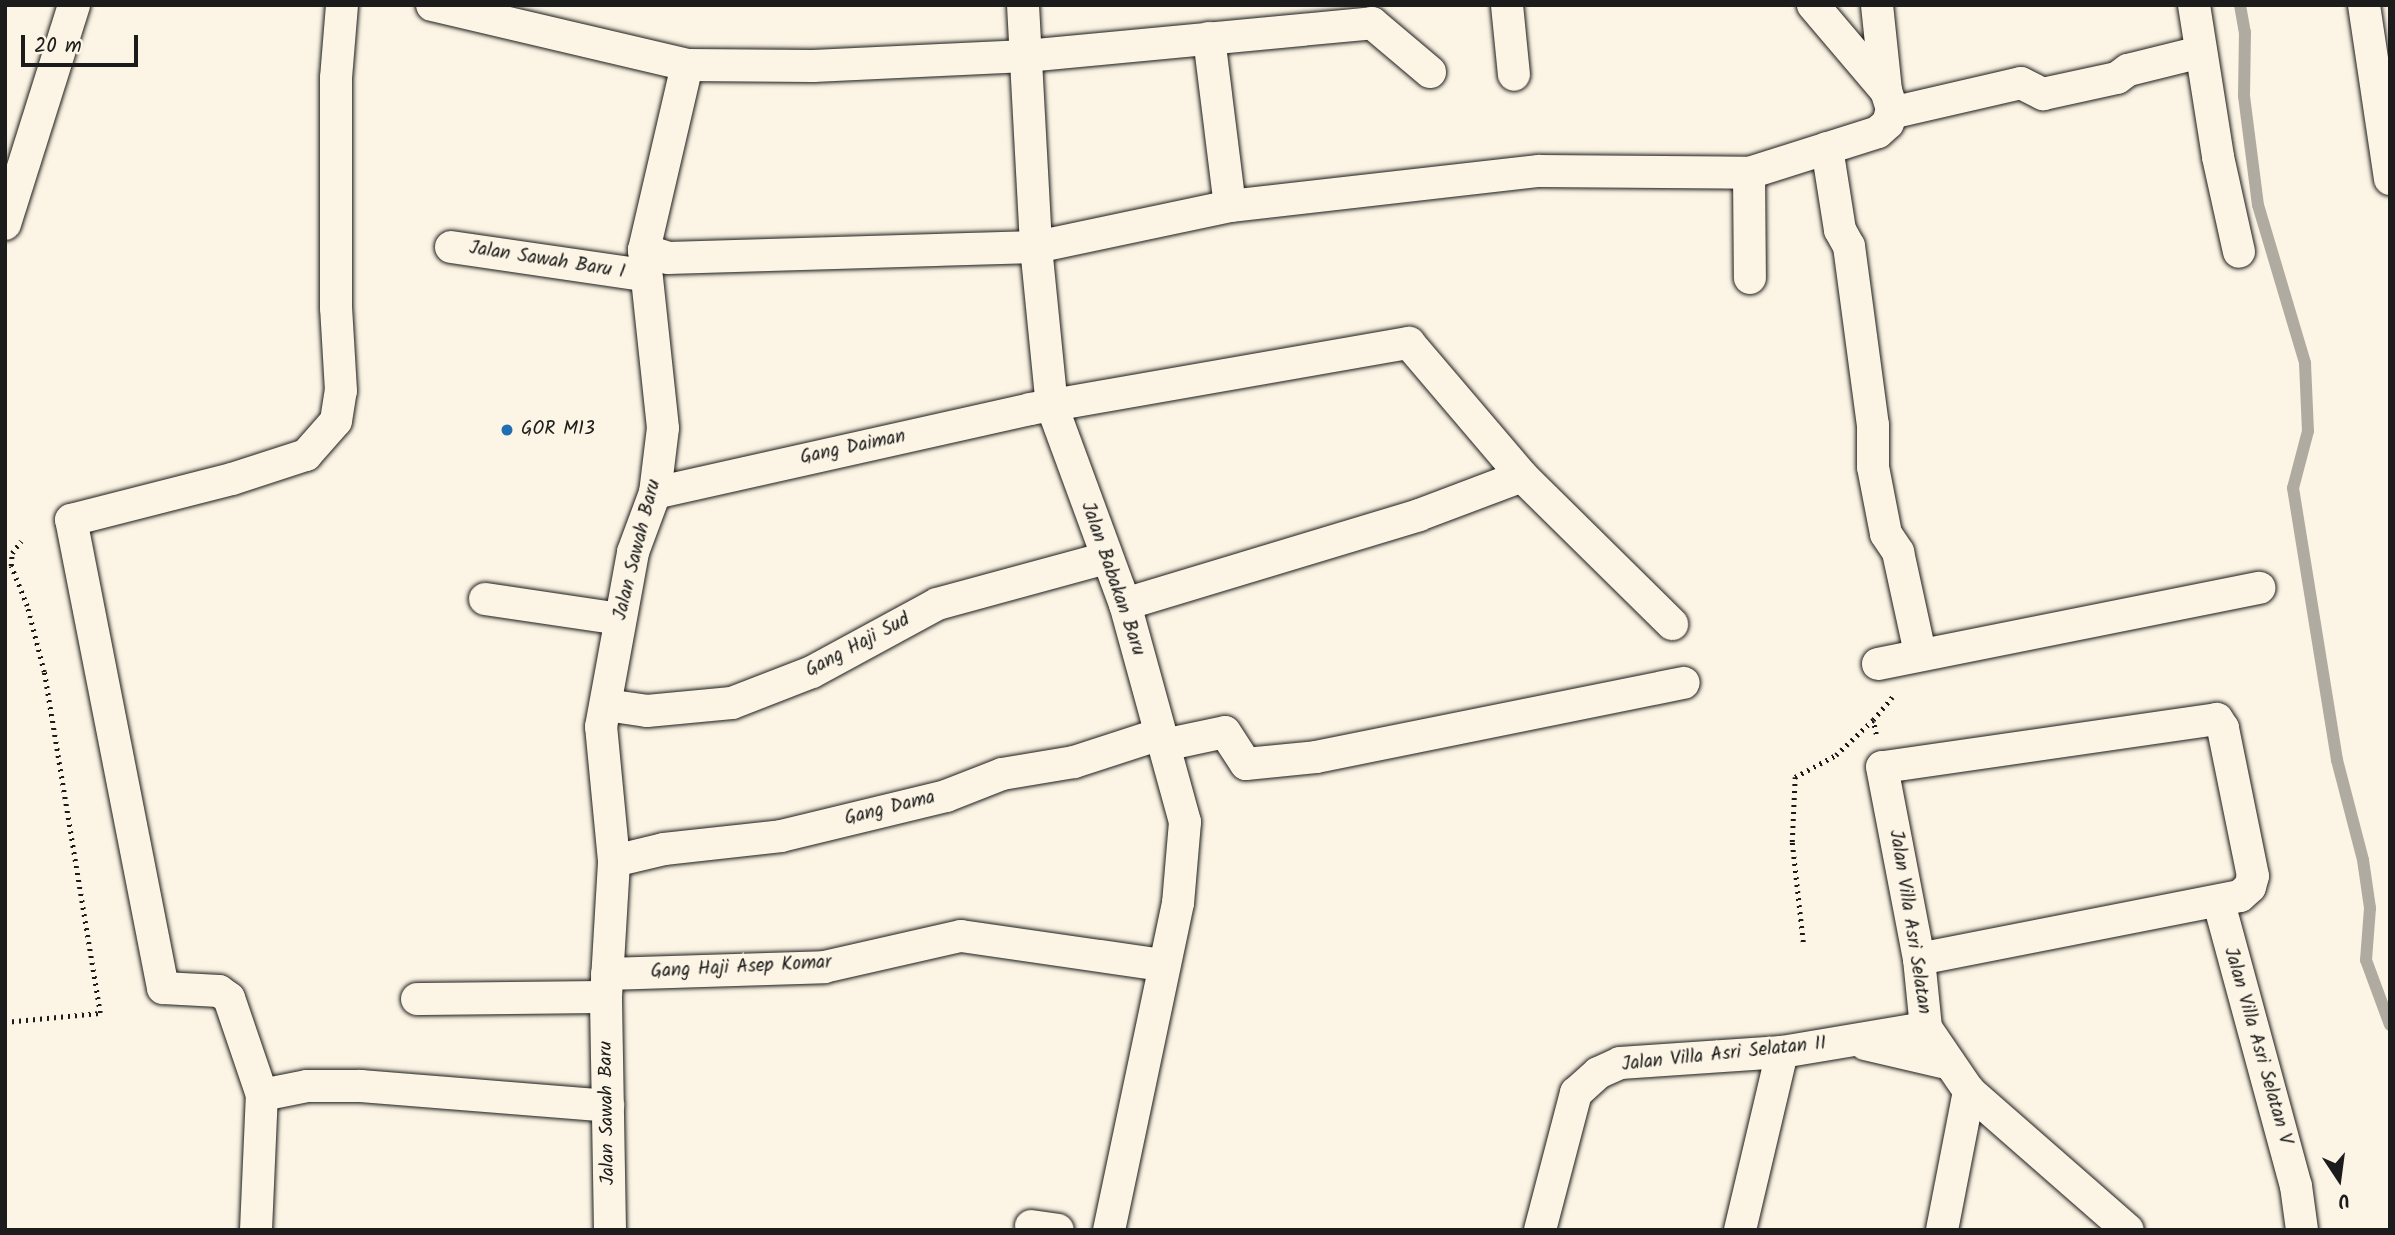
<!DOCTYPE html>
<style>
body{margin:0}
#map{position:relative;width:2395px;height:1235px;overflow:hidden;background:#fcf5e5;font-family:Kalam,sans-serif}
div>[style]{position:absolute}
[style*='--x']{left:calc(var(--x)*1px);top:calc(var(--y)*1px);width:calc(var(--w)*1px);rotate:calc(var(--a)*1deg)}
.stream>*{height:12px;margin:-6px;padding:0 6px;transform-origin:6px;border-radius:6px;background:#b0aba1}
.path>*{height:4.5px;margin-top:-2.25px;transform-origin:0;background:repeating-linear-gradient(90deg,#1c1c1c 0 2px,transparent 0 7px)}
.roads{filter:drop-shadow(0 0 2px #1c1c1c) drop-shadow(0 0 2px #1c1c1c)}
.street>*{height:32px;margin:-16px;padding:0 16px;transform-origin:16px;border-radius:16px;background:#fcf5e5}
.dots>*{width:19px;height:19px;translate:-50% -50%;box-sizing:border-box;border:4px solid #fcf5e5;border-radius:50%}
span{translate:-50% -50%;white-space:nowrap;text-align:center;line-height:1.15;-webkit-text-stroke:5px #fcf5e5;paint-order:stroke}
.street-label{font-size:19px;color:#1c1c1c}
.poi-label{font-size:19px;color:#1c1c1c}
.left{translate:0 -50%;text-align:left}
.frame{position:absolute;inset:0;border:7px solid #1c1c1c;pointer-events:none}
.north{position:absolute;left:2304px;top:1144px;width:70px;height:70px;-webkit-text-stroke:5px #fcf5e5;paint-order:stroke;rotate:167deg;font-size:19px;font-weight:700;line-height:28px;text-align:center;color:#1c1c1c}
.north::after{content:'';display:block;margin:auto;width:24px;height:32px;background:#1c1c1c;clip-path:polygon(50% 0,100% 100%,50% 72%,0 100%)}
.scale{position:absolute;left:21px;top:35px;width:117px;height:32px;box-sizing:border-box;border:4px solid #1c1c1c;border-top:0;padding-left:9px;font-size:21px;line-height:24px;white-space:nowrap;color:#1c1c1c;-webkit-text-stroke:5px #fcf5e5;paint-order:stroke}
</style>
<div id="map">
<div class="stream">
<div style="--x:2240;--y:5;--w:27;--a:80"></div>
<div style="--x:2245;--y:32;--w:64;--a:90.9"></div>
<div style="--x:2244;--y:96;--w:110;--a:82.7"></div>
<div style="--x:2258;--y:205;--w:165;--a:73.4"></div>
<div style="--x:2305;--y:363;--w:68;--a:87.5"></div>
<div style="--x:2308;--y:431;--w:59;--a:104.7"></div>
<div style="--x:2293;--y:488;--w:276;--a:80.8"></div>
<div style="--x:2337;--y:760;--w:103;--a:75.4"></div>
<div style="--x:2363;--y:860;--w:49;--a:81.7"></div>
<div style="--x:2370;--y:908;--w:52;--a:94.4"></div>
<div style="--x:2366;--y:960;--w:69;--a:69.7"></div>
</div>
<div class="path">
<div style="--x:1876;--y:734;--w:14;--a:-102"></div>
<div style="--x:1873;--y:720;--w:30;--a:-50"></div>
<div style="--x:1803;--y:942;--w:101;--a:-96.3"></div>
<div style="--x:1792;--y:842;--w:65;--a:-87.4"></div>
<div style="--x:1795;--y:777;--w:47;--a:-28.2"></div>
<div style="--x:1836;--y:755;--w:51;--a:-43.4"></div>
<div style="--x:5;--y:1022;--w:95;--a:-5.4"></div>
<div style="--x:100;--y:1013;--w:346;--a:-99.3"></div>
<div style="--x:44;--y:672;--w:68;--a:-104.4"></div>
<div style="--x:27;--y:606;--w:43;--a:-111.8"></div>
<div style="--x:11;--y:566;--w:13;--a:-86"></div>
<div style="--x:12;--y:553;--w:15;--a:-53"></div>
</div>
<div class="roads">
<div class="street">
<div style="--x:432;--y:5;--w:262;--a:13.2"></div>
<div style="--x:687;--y:65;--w:126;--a:0.5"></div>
<div style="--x:813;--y:66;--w:213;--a:-2.7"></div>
<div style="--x:1026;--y:56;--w:348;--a:-5.4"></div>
<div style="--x:1372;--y:23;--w:76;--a:40.2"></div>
<div style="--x:1023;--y:5;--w:242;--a:86.9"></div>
<div style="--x:1036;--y:247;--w:160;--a:84.3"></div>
<div style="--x:1052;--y:406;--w:211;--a:69.8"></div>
<div style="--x:1125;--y:604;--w:226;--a:74.6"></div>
<div style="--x:1185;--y:822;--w:81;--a:94.9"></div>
<div style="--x:1178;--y:903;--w:334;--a:101.9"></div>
<div style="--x:1507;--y:5;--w:70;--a:84.3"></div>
<div style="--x:1877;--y:5;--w:86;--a:84"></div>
<div style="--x:2194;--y:5;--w:154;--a:81"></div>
<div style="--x:2218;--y:157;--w:97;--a:77.5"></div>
<div style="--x:2364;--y:5;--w:176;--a:81.5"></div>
<div style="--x:1209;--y:38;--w:169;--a:82.9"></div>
<div style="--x:1891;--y:113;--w:133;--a:-13"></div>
<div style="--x:2021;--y:83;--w:25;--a:27"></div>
<div style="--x:2043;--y:94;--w:76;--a:-12.2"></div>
<div style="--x:2117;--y:78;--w:14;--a:-36"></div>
<div style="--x:2128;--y:70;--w:75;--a:-13.9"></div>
<div style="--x:1827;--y:148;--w:83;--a:81"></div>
<div style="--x:1840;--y:230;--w:18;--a:61"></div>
<div style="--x:1849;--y:246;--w:181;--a:82.4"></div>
<div style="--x:1873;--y:425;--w:42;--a:90"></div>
<div style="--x:1873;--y:467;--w:68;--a:79"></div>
<div style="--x:1886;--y:534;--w:22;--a:56"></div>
<div style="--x:1898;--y:552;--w:103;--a:77.7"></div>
<div style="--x:1749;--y:173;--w:105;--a:89.5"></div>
<div style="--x:5;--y:224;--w:230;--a:-72.5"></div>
<div style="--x:451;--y:247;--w:195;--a:8.3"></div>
<div style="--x:644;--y:250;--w:25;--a:18"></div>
<div style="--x:668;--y:258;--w:368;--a:-1.7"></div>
<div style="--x:1036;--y:247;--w:198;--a:-11.9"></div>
<div style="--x:1230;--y:206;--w:311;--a:-6.5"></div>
<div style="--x:1539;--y:171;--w:210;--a:0.5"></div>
<div style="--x:1749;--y:173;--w:135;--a:-17.6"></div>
<div style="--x:1878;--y:132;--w:13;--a:-42"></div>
<div style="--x:1888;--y:123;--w:15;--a:-74"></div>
<div style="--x:1892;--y:109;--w:19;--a:-108"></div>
<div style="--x:1886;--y:91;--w:113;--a:-130.3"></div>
<div style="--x:655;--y:493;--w:384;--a:-12.6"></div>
<div style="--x:1030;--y:409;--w:385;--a:-9.9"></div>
<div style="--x:1409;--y:343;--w:175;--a:49.6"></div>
<div style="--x:1522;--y:476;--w:211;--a:44.6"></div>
<div style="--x:485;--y:599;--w:136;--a:8.4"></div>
<div style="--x:1125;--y:604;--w:307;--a:-16.8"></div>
<div style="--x:1419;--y:515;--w:110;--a:-20.7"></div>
<div style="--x:1878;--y:664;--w:389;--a:-11.3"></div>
<div style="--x:606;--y:705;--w:41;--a:8.3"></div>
<div style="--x:647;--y:711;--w:85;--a:-5.4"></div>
<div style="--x:732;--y:703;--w:86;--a:-21.2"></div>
<div style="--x:812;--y:672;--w:142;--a:-28.5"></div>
<div style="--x:937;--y:604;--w:175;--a:-15.2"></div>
<div style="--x:1164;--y:745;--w:62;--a:-12"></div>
<div style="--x:1225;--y:732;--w:38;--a:57"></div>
<div style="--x:1246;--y:764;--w:70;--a:-5.7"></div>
<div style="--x:1316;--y:757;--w:375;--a:-11.4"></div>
<div style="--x:614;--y:861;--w:51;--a:-13.5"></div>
<div style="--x:664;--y:849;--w:118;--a:-6.3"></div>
<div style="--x:781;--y:836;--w:170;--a:-13.6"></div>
<div style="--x:946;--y:796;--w:60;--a:-21.4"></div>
<div style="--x:1002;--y:774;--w:73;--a:-9.5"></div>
<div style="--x:1074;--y:762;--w:90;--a:-18"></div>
<div style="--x:2219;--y:903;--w:293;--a:74.8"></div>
<div style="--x:2296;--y:1186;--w:44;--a:82.2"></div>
<div style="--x:1919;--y:959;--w:327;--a:-11.1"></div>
<div style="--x:2240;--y:896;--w:13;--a:-42"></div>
<div style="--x:2250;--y:887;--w:11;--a:-75"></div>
<div style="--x:2253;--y:876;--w:151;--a:-101.5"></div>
<div style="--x:2223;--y:728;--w:11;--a:-124"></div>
<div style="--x:2217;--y:719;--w:338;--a:171.8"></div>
<div style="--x:1882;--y:767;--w:196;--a:79.1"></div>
<div style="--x:1919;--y:959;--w:69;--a:84.2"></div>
<div style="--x:1926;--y:1028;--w:76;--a:55.7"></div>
<div style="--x:1969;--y:1091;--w:211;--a:41.2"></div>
<div style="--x:607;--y:974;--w:217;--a:-1.8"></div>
<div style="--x:824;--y:967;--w:140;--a:-12.8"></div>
<div style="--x:961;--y:936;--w:204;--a:8.2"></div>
<div style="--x:417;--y:999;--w:189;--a:-0.6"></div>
<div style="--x:1865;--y:1044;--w:87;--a:13.2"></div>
<div style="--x:262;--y:1095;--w:102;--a:-108.8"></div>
<div style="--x:229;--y:998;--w:12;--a:-145"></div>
<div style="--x:219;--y:991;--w:56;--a:-176.9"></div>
<div style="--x:163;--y:988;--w:477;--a:-101.1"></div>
<div style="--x:71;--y:520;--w:166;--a:-14.3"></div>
<div style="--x:232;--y:479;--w:78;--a:-18"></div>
<div style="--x:306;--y:455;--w:45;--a:-48.6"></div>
<div style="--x:336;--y:421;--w:30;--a:-81"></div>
<div style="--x:341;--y:391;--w:83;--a:-93.4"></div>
<div style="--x:336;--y:308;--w:230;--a:-90"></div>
<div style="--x:336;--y:78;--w:73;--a:-85.3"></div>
<div style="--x:1031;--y:1226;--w:27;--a:8"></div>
<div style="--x:256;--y:1230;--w:135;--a:-87.5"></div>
<div style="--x:262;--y:1095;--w:46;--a:-11.3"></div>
<div style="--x:307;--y:1086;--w:54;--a:0"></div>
<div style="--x:361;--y:1086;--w:248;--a:4.6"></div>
<div style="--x:610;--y:1230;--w:233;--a:-91"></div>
<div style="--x:606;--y:997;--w:136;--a:-86.6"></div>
<div style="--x:614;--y:861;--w:135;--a:-95.5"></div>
<div style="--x:601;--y:727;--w:178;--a:-79.6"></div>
<div style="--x:633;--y:552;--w:63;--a:-69.6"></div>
<div style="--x:655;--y:493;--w:65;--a:-83"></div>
<div style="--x:663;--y:428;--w:179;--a:-96.1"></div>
<div style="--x:644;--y:250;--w:190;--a:-76.9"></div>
<div style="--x:1540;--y:1230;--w:142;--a:-75.3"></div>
<div style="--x:1576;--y:1093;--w:30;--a:-42"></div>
<div style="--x:1598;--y:1073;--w:24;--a:-24"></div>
<div style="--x:1620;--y:1063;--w:162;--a:-3.9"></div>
<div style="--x:1782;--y:1052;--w:146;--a:-9.5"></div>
<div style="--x:1740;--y:1230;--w:183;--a:-76.7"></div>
<div style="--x:1942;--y:1230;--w:142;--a:-79"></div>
</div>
</div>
<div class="dots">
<div style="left:507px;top:430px;background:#1f6fb2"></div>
</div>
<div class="street-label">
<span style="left:547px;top:261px;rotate:9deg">Jalan Sawah Baru I</span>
<span style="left:853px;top:448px;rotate:-12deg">Gang Daiman</span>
<span style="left:638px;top:550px;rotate:-76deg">Jalan Sawah Baru</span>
<span style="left:1112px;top:579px;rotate:71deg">Jalan Babakan Baru</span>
<span style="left:858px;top:646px;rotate:-28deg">Gang Haji Sud</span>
<span style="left:890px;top:809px;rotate:-14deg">Gang Dama</span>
<span style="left:1909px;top:922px;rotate:81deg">Jalan Villa Asri Selatan</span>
<span style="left:741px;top:968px;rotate:-3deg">Gang Haji Asep Komar</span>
<span style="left:2257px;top:1046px;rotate:74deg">Jalan Villa Asri Selatan V</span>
<span style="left:1724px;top:1055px;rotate:-6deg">Jalan Villa Asri Selatan II</span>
<span style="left:608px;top:1113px;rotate:-91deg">Jalan Sawah Baru</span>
</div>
<div class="poi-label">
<span class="left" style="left:521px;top:430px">GOR M13</span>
</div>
<div class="frame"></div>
<div class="north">U</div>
<div class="scale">20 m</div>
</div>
